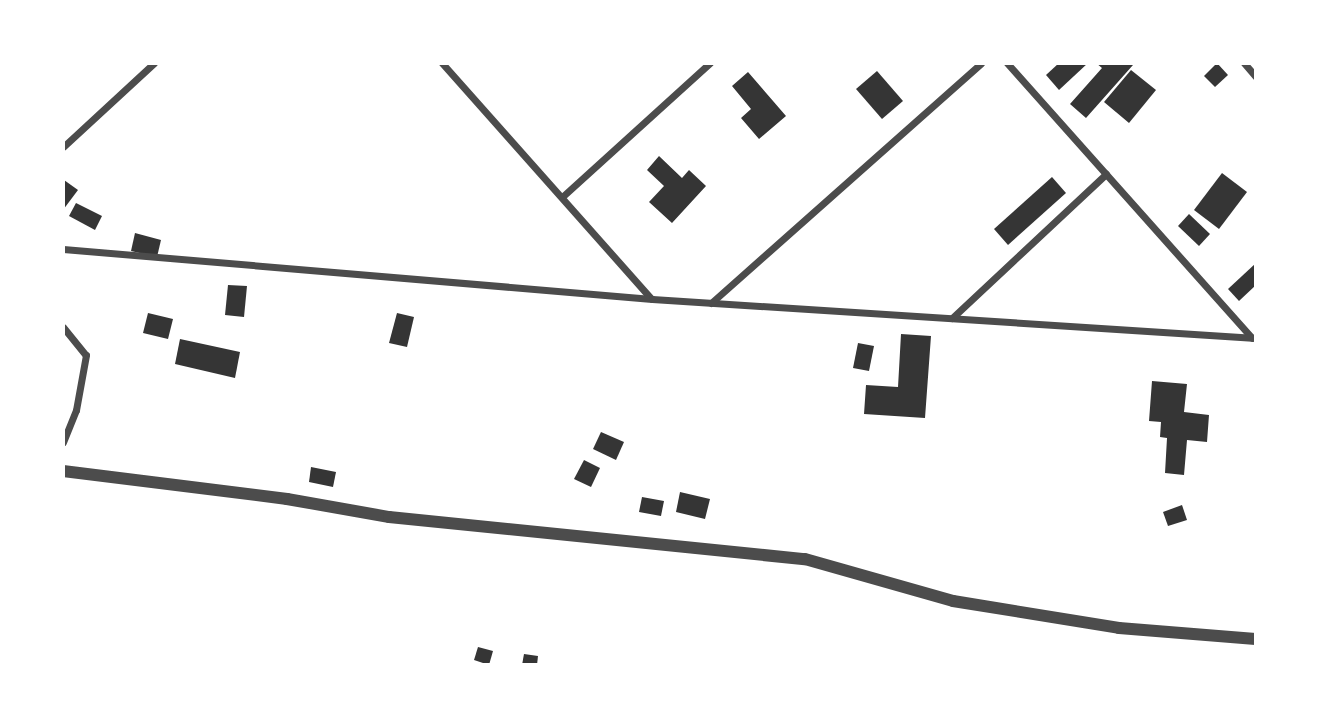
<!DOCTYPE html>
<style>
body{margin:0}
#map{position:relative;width:1319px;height:728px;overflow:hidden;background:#fff;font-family:"IBM Plex Serif",serif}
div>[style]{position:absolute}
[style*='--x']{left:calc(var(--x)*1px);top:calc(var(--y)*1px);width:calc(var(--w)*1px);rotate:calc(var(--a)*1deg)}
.building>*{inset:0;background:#353535}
.minor>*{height:7px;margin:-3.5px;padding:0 3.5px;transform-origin:3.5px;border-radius:3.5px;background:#4c4c4c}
.tertiary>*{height:12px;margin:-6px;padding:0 6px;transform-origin:6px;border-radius:6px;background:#4c4c4c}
span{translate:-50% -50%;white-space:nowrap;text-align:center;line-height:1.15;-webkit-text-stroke:5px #fff;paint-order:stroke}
.frame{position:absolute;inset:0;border:65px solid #fff;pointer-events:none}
</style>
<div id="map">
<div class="building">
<div style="clip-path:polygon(1059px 63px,1088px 63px,1059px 90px,1046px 75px)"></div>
<div style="clip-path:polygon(1096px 63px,1133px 65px,1086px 118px,1070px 104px,1102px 68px)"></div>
<div style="clip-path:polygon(1217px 63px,1228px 75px,1215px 87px,1204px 76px)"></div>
<div style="clip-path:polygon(1131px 70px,1156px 90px,1129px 123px,1104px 102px)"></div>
<div style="clip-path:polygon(877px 71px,903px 101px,882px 119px,856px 89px)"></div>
<div style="clip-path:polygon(748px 72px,786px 116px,759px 139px,741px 118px,751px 109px,732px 86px)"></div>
<div style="clip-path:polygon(659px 156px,682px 178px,689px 170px,706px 186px,672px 223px,649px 202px,664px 186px,647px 170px)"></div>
<div style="clip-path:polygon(1222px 173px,1247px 192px,1219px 229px,1194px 210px)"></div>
<div style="clip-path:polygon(1052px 177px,1066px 193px,1008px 245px,994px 229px)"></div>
<div style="clip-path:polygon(64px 180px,78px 190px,63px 210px,63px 182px)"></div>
<div style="clip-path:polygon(76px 203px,102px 216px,95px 230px,69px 216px)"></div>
<div style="clip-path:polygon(1189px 214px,1210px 234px,1199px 246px,1178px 226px)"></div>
<div style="clip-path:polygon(135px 233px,161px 240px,157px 257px,131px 251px)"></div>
<div style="clip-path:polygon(1256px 263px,1256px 285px,1239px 301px,1228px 289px)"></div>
<div style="clip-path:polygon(228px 285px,247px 286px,244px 317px,225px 315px)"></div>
<div style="clip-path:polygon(148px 313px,173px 319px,168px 339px,143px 333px)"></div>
<div style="clip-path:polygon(397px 313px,414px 317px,407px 347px,389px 343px)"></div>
<div style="clip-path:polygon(901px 334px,931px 336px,925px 418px,864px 414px,866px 385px,898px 387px)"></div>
<div style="clip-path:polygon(180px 339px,240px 352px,235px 378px,175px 364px)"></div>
<div style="clip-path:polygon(858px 343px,874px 346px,869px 371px,853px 368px)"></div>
<div style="clip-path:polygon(1152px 381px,1187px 384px,1184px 412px,1209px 415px,1207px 442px,1187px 440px,1184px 475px,1165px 473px,1167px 438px,1160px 437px,1161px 422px,1149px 421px)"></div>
<div style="clip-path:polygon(601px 432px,624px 442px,616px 460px,593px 449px)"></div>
<div style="clip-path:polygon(584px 460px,600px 468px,591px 487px,574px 479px)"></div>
<div style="clip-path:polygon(311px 467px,336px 472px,333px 487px,309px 482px)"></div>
<div style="clip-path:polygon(680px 492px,710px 499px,705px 519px,676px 512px)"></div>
<div style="clip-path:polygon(642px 497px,664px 501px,661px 516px,639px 512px)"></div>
<div style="clip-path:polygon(1182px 505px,1187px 520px,1168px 526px,1163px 512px)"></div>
<div style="clip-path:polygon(478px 647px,493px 651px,489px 665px,474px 660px)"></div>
<div style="clip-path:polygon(524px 654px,538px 656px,537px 665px,522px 665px)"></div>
</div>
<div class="minor">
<div style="--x:442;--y:63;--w:314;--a:48.4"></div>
<div style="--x:1007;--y:63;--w:368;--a:48.3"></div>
<div style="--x:1244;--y:63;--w:18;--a:49"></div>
<div style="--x:63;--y:147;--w:124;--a:-42.7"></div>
<div style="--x:562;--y:197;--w:200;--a:-42.2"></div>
<div style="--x:63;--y:249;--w:591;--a:4.85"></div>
<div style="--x:652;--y:299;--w:605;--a:3.69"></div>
<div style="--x:711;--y:303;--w:361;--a:-41.6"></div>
<div style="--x:952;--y:318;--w:211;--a:-43.1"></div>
<div style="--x:63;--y:327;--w:36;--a:51"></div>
<div style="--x:86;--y:355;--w:56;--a:100.3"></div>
<div style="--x:76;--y:410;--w:35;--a:112"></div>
</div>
<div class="tertiary">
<div style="--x:63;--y:471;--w:226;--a:7.1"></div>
<div style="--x:287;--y:499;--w:104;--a:10"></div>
<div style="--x:389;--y:517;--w:418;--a:5.8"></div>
<div style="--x:805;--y:559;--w:154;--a:15.8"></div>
<div style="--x:953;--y:601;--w:168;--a:9.2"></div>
<div style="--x:1119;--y:628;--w:137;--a:4.6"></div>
</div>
<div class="frame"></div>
</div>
